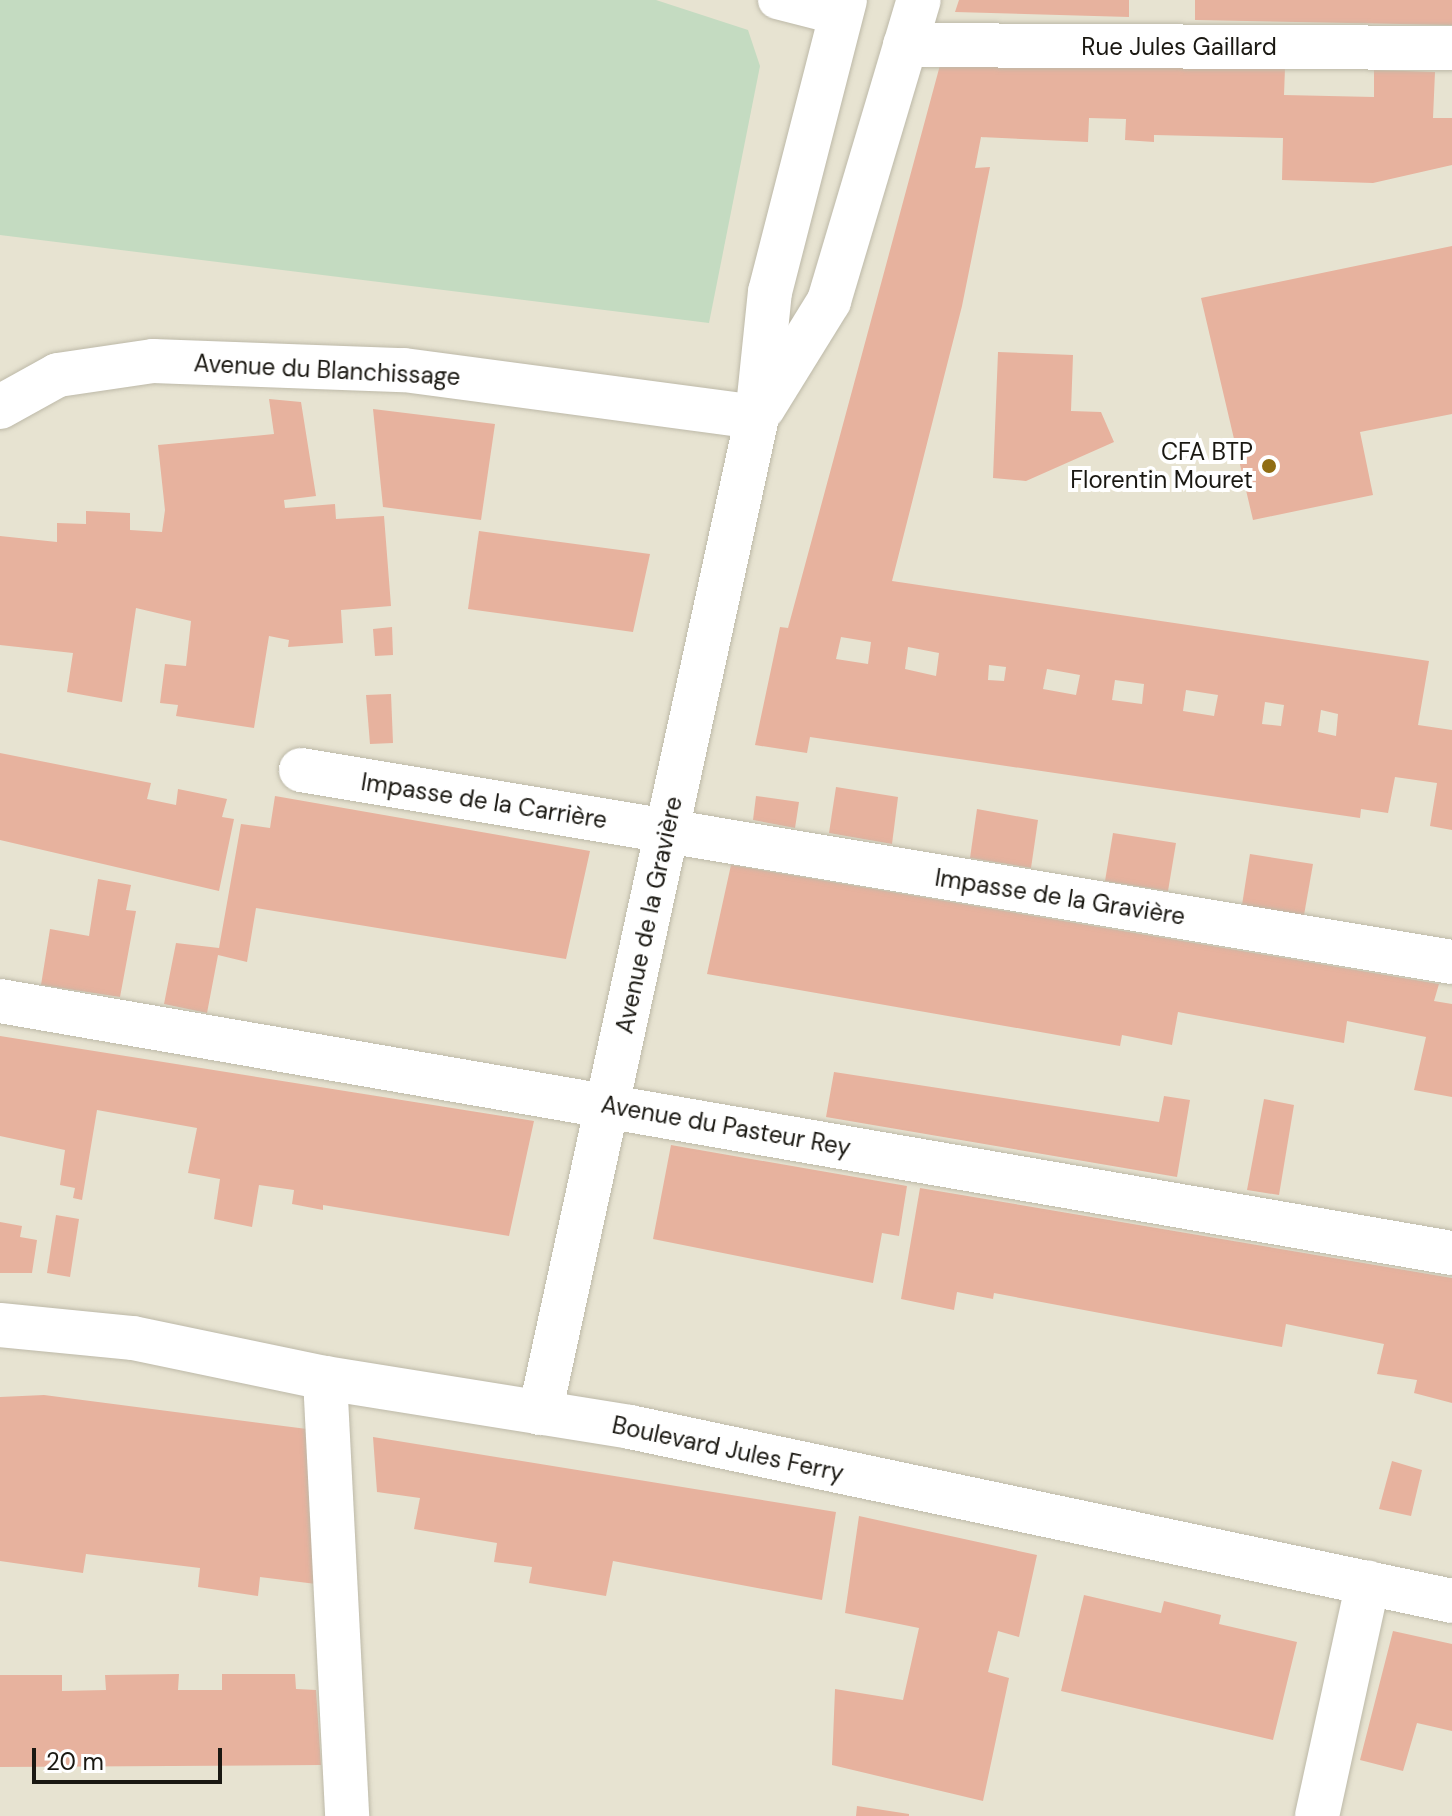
<!DOCTYPE html>
<meta charset="utf-8">
<style>
body{margin:0}
#map{position:relative;width:1452px;height:1816px;overflow:hidden;background:#e7e3d1;font-family:"DM Sans",sans-serif}
div>[style]{position:absolute}
[style*='--x']{left:calc(var(--x)*1px);top:calc(var(--y)*1px);width:calc(var(--w)*1px);rotate:calc(var(--a)*1deg)}
.green>*{inset:0;background:#c4dbc1}
.building>*{inset:0;background:#e7b29e}
.roads{filter:drop-shadow(0 0 2px #bdb9a8) drop-shadow(0 0 2px #bdb9a8)}
.service>*{height:38px;margin:-19px;padding:0 19px;transform-origin:19px;border-radius:19px;background:#fff}
.minor>*{height:44px;margin:-22px;padding:0 22px;transform-origin:22px;border-radius:22px;background:#fff}
.tertiary>*{height:44px;margin:-22px;padding:0 22px;transform-origin:22px;border-radius:22px;background:#fff}
.dots>*{width:22px;height:22px;translate:-50% -50%;box-sizing:border-box;border:4px solid #fff;border-radius:50%}
span{translate:-50% -50%;white-space:nowrap;text-align:center;line-height:1.15;-webkit-text-stroke:8px #fff;paint-order:stroke}
.street-label{font-size:24px;color:#1a1812}
.poi-label{font-size:24px;color:#1a1812}
.right{translate:-100% -50%;text-align:right}
.scale{position:absolute;left:32px;top:1748px;width:190px;height:36px;box-sizing:border-box;border:4px solid #1a1812;border-top:0;padding-left:10px;font-size:24px;line-height:28px;white-space:nowrap;color:#1a1812;-webkit-text-stroke:6px #fff;paint-order:stroke}
</style>
<div id="map">
<div class="green">
<div style="clip-path:polygon(0 0,656px 0,748px 30px,760px 66px,709px 323px,0 235px)"></div>
</div>
<div class="building">
<div style="clip-path:polygon(959px 0,1129px 0,1129px 17px,955px 12px)"></div>
<div style="clip-path:polygon(1195px 0,1452px 0,1452px 25px,1195px 20px)"></div>
<div style="clip-path:polygon(evenodd,943px 54px,1285px 68px,1284px 95px,1374px 97px,1374px 70px,1435px 72px,1433px 118px,1452px 118px,1452px 165px,1373px 183px,1282px 180px,1283px 138px,1154px 135px,1154px 142px,1125px 140px,1126px 119px,1089px 118px,1088px 142px,981px 137px,975px 168px,990px 167px,962px 306px,892px 581px,1429px 661px,1418px 725px,1452px 730px,1452px 830px,1430px 826px,1437px 783px,1395px 777px,1388px 813px,1361px 809px,1360px 818px,810px 737px,807px 753px,755px 745px,780px 627px,788px 628px,943px 54px,841px 637px,871px 642px,868px 664px,836px 659px,841px 637px,943px 54px,908px 647px,939px 653px,936px 676px,905px 669px,908px 647px,943px 54px,989px 665px,1006px 667px,1004px 681px,988px 680px,989px 665px,943px 54px,1047px 669px,1080px 675px,1076px 695px,1043px 689px,1047px 669px,943px 54px,1115px 680px,1144px 684px,1142px 704px,1112px 700px,1115px 680px,943px 54px,1186px 690px,1218px 695px,1214px 716px,1183px 711px,1186px 690px,943px 54px,1265px 702px,1284px 705px,1281px 726px,1262px 724px,1265px 702px,943px 54px,1321px 710px,1338px 714px,1336px 736px,1318px 732px,1321px 710px)"></div>
<div style="clip-path:polygon(1452px 246px,1452px 414px,1360px 432px,1373px 495px,1253px 520px,1201px 298px)"></div>
<div style="clip-path:polygon(998px 352px,1073px 355px,1071px 411px,1101px 412px,1114px 442px,1026px 481px,993px 478px)"></div>
<div style="clip-path:polygon(269px 399px,301px 402px,316px 496px,284px 500px,285px 508px,335px 504px,336px 519px,384px 516px,391px 606px,341px 610px,343px 643px,288px 647px,289px 640px,269px 636px,254px 728px,176px 716px,178px 705px,160px 703px,165px 664px,186px 666px,191px 621px,136px 608px,122px 702px,67px 692px,73px 653px,0 645px,0 536px,57px 542px,57px 523px,86px 524px,86px 511px,130px 513px,130px 530px,162px 532px,165px 510px,158px 445px,274px 434px)"></div>
<div style="clip-path:polygon(373px 409px,495px 424px,481px 520px,383px 507px)"></div>
<div style="clip-path:polygon(479px 531px,650px 554px,633px 632px,468px 609px)"></div>
<div style="clip-path:polygon(392px 627px,393px 655px,375px 656px,373px 629px)"></div>
<div style="clip-path:polygon(391px 694px,393px 743px,370px 744px,366px 695px)"></div>
<div style="clip-path:polygon(0 753px,151px 783px,147px 799px,176px 805px,178px 789px,227px 799px,222px 817px,234px 819px,219px 891px,0 840px)"></div>
<div style="clip-path:polygon(836px 787px,898px 797px,892px 844px,829px 833px)"></div>
<div style="clip-path:polygon(275px 796px,590px 851px,566px 959px,256px 908px,247px 962px,218px 955px,207px 1013px,164px 1004px,176px 943px,219px 948px,241px 824px,270px 828px)"></div>
<div style="clip-path:polygon(756px 796px,799px 802px,795px 828px,753px 820px)"></div>
<div style="clip-path:polygon(977px 809px,1038px 820px,1031px 868px,970px 858px)"></div>
<div style="clip-path:polygon(1113px 833px,1176px 843px,1168px 891px,1105px 881px)"></div>
<div style="clip-path:polygon(1250px 854px,1313px 864px,1304px 915px,1242px 905px)"></div>
<div style="clip-path:polygon(731px 865px,1439px 984px,1434px 1001px,1452px 1004px,1452px 1097px,1414px 1090px,1426px 1037px,1347px 1021px,1344px 1043px,1178px 1012px,1172px 1045px,1122px 1035px,1120px 1046px,707px 974px)"></div>
<div style="clip-path:polygon(98px 879px,131px 885px,126px 910px,136px 911px,120px 997px,41px 985px,50px 929px,89px 936px)"></div>
<div style="clip-path:polygon(0 1036px,534px 1121px,509px 1236px,323px 1205px,323px 1210px,292px 1204px,294px 1190px,259px 1185px,252px 1227px,214px 1219px,220px 1179px,188px 1173px,197px 1128px,97px 1110px,82px 1200px,73px 1198px,75px 1188px,60px 1185px,65px 1150px,0 1136px)"></div>
<div style="clip-path:polygon(834px 1072px,1159px 1122px,1164px 1096px,1190px 1100px,1177px 1177px,826px 1117px)"></div>
<div style="clip-path:polygon(1264px 1099px,1294px 1105px,1279px 1195px,1247px 1190px)"></div>
<div style="clip-path:polygon(671px 1145px,907px 1186px,899px 1236px,882px 1233px,873px 1283px,653px 1239px)"></div>
<div style="clip-path:polygon(920px 1188px,1452px 1278px,1452px 1403px,1414px 1393px,1417px 1380px,1377px 1374px,1384px 1344px,1286px 1324px,1282px 1347px,994px 1293px,993px 1299px,957px 1292px,954px 1310px,901px 1299px)"></div>
<div style="clip-path:polygon(56px 1215px,79px 1219px,70px 1277px,47px 1273px)"></div>
<div style="clip-path:polygon(0 1222px,22px 1226px,20px 1237px,37px 1240px,32px 1273px,0 1273px)"></div>
<div style="clip-path:polygon(44px 1395px,307px 1429px,316px 1584px,260px 1577px,258px 1596px,198px 1587px,200px 1568px,86px 1554px,83px 1573px,0 1561px,0 1397px)"></div>
<div style="clip-path:polygon(373px 1437px,836px 1512px,822px 1600px,613px 1561px,606px 1596px,529px 1583px,532px 1567px,494px 1562px,497px 1543px,414px 1529px,420px 1498px,377px 1492px)"></div>
<div style="clip-path:polygon(1392px 1461px,1422px 1470px,1411px 1516px,1379px 1509px)"></div>
<div style="clip-path:polygon(859px 1516px,1037px 1555px,1019px 1637px,998px 1631px,988px 1672px,1009px 1678px,983px 1801px,832px 1765px,835px 1689px,903px 1700px,919px 1628px,845px 1613px)"></div>
<div style="clip-path:polygon(1084px 1595px,1161px 1613px,1164px 1601px,1221px 1615px,1219px 1624px,1297px 1642px,1273px 1740px,1061px 1691px)"></div>
<div style="clip-path:polygon(1393px 1631px,1452px 1644px,1452px 1731px,1417px 1723px,1403px 1771px,1360px 1760px)"></div>
<div style="clip-path:polygon(179px 1674px,178px 1690px,222px 1690px,222px 1674px,295px 1674px,296px 1689px,316px 1690px,321px 1765px,0 1767px,0 1675px,62px 1675px,62px 1691px,106px 1690px,105px 1675px)"></div>
<div style="clip-path:polygon(857px 1806px,909px 1814px,909px 1816px,856px 1816px)"></div>
</div>
<div class="roads">
<div class="service">
<div style="--x:777;--y:0;--w:65;--a:14.3"></div>
</div>
<div class="minor">
<div style="--x:905;--y:45;--w:547;--a:0.31"></div>
<div style="--x:0;--y:407;--w:66;--a:-28.9"></div>
<div style="--x:58;--y:375;--w:96;--a:-8.4"></div>
<div style="--x:153;--y:361;--w:251;--a:2.1"></div>
<div style="--x:404;--y:370;--w:356;--a:7.6"></div>
<div style="--x:763;--y:408;--w:126;--a:-58.3"></div>
<div style="--x:829;--y:301;--w:314;--a:-73.4"></div>
<div style="--x:301;--y:770;--w:1167;--a:9.47"></div>
<div style="--x:0;--y:1001;--w:1474;--a:9.85"></div>
<div style="--x:325;--y:1378;--w:439;--a:87.1"></div>
<div style="--x:540;--y:1413;--w:1019;--a:-77.71"></div>
<div style="--x:757;--y:417;--w:126;--a:-84.1"></div>
<div style="--x:770;--y:292;--w:301;--a:-75.6"></div>
<div style="--x:1317;--y:1816;--w:239;--a:-77.7"></div>
</div>
<div class="tertiary">
<div style="--x:0;--y:1325;--w:134;--a:5.6"></div>
<div style="--x:133;--y:1338;--w:196;--a:11.8"></div>
<div style="--x:325;--y:1378;--w:309;--a:9.1"></div>
<div style="--x:630;--y:1427;--w:840;--a:11.95"></div>
</div>
</div>
<div class="dots">
<div style="left:1269px;top:466px;background:#906d13"></div>
</div>
<div class="street-label">
<span style="left:1179px;top:47px">Rue Jules Gaillard</span>
<span style="left:327px;top:370px;rotate:3deg">Avenue du Blanchissage</span>
<span style="left:484px;top:801px;rotate:9deg">Impasse de la Carrière</span>
<span style="left:1060px;top:897px;rotate:9deg">Impasse de la Gravière</span>
<span style="left:649px;top:915px;rotate:-78deg">Avenue de la Gravière</span>
<span style="left:726px;top:1126px;rotate:10deg">Avenue du Pasteur Rey</span>
<span style="left:728px;top:1449px;rotate:12deg">Boulevard Jules Ferry</span>
</div>
<div class="poi-label">
<span class="right" style="left:1253px;top:466px">CFA BTP<br>Florentin Mouret</span>
</div>
<div class="scale">20 m</div>
</div>
